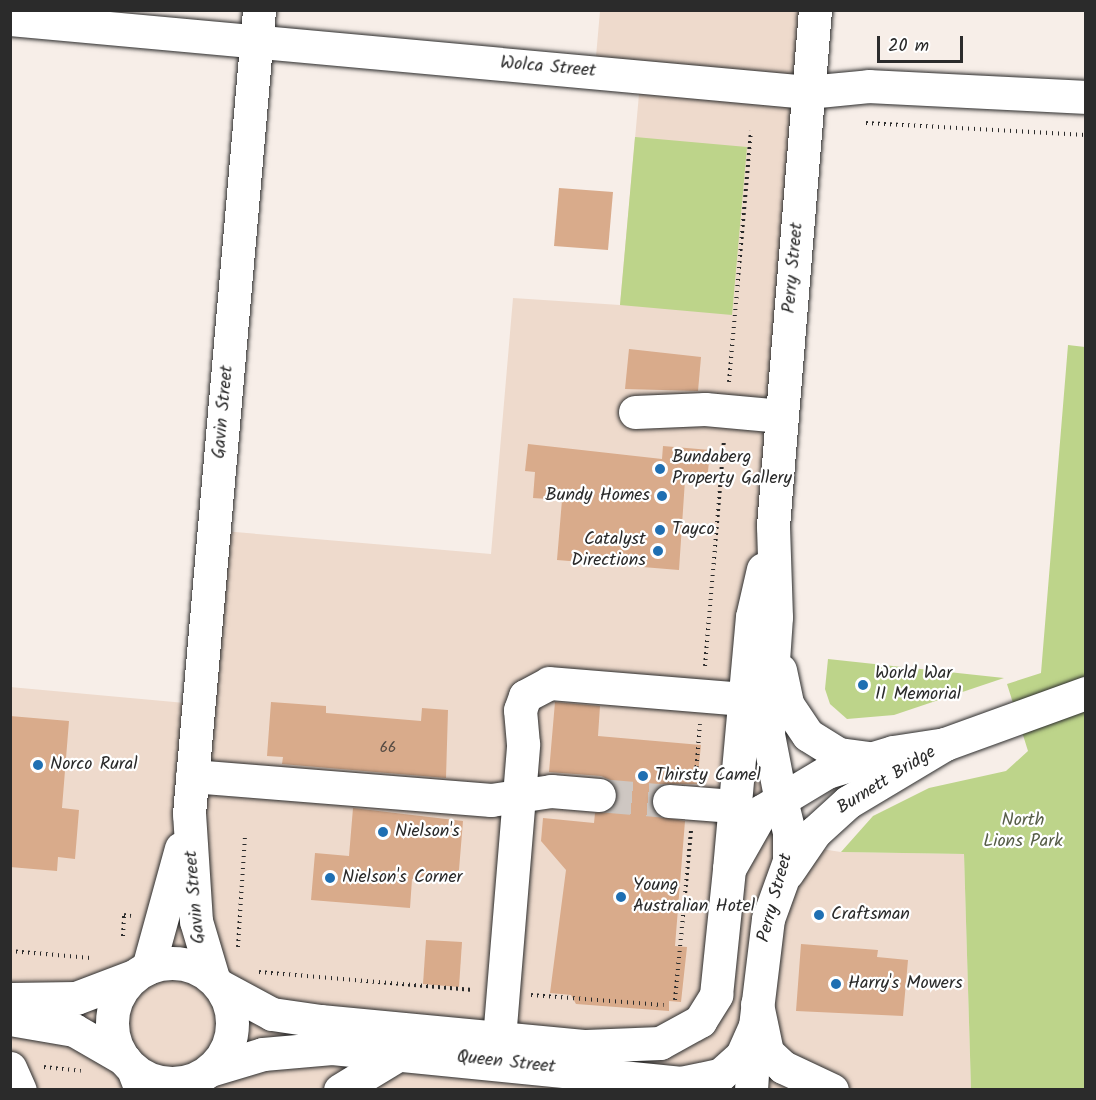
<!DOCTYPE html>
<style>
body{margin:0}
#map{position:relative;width:1096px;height:1100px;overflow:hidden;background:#f7eee8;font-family:Kalam,sans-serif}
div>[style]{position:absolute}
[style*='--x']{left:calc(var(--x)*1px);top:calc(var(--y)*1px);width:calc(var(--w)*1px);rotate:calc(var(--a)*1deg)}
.built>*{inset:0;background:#eedacc}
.green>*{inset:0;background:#bdd48a}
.building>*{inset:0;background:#d9ab8b}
.minor-tunnel>*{height:33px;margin-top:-16.5px;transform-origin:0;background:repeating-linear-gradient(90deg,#cec7c2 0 33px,transparent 0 49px)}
.path>*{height:4px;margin-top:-2px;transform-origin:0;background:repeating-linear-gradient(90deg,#2b2b2b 0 1.5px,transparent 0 6px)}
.roads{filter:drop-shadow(0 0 2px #2b2b2b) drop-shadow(0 0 2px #2b2b2b)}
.minor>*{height:33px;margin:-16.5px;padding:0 16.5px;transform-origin:16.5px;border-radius:16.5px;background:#fff}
.major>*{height:33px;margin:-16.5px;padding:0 16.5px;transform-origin:16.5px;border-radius:16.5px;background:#fff}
.major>.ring{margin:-16.5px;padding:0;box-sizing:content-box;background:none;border:33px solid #fff;border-radius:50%}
.dots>*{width:16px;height:16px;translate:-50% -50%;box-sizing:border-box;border:3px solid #fff;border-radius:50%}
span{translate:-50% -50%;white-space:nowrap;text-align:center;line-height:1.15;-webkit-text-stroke:4.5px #fff;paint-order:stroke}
.number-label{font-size:15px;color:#564b43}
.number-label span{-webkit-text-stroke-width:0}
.street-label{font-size:18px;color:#2b2b2b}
.poi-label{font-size:18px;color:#2b2b2b}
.left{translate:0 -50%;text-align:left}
.right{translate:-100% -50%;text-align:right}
.park-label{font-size:18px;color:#575e48}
.frame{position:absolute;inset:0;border:12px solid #2b2b2b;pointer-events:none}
.scale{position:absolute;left:877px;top:36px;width:86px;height:27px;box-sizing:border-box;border:3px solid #2b2b2b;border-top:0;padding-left:8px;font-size:18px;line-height:21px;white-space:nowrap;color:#2b2b2b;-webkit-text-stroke:4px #fff;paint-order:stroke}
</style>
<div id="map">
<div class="built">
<div style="clip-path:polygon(600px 11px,812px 11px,771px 527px,788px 844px,841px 852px,964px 854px,971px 1089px,11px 1089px,10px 687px,196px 704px,211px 530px,491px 554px,513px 298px,620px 305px,641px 72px,595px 68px)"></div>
</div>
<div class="green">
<div style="clip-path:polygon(635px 137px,747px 147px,732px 315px,620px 305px)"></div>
<div style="clip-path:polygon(1068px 345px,1085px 347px,1085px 1089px,971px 1089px,964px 854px,841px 852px,873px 816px,929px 788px,1006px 771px,1028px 751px,1007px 684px,1041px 673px)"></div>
<div style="clip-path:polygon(828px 659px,1004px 678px,894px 715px,847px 719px,830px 704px,825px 689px)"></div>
</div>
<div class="building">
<div style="clip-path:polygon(559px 188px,613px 192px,608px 250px,554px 246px)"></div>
<div style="clip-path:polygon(629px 349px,701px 357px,698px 391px,625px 389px)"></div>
<div style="clip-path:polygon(528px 444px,662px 459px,663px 446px,710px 450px,707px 482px,685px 480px,679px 570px,557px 560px,562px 500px,533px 498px,535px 472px,525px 471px)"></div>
<div style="clip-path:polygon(271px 702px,326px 706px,326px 713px,421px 721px,422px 708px,448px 710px,446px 778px,282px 764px,283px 757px,267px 756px)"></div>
<div style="clip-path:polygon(555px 702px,600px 706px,598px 736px,701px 745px,697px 784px,661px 784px,650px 799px,659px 817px,685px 821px,675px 946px,687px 947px,681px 1002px,669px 1001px,669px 1011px,576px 1004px,571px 995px,550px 993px,566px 870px,541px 841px,543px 818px,594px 823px,595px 813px,607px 812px,618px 796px,610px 780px,601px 776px,549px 772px)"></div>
<div style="clip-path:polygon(10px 716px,69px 721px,62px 808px,79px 810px,75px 859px,58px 857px,57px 871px,10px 867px)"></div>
<div style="clip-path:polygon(353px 808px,463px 821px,458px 882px,412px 879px,410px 908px,311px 900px,315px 853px,349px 856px)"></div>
<div style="clip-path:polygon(426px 940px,462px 942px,459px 987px,423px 984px)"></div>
<div style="clip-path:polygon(801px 944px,878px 950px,877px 957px,908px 960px,903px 1016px,796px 1011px)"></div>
</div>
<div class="minor-tunnel">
<div style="--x:599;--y:795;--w:70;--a:4.9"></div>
</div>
<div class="path">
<div style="--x:866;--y:123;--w:220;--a:3.1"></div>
<div style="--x:729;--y:382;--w:252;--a:-85"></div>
<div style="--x:705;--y:666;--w:227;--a:-85.2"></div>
<div style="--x:696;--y:773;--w:49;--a:-85.3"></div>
<div style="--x:123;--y:936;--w:21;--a:-87"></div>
<div style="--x:124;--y:915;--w:7;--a:8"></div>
<div style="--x:238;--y:947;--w:110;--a:-86.4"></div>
<div style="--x:10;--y:951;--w:81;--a:4.9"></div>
<div style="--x:259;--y:972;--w:215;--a:4.8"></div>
<div style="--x:531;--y:995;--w:133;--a:4.3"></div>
<div style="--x:675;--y:1000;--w:170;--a:-84.6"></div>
<div style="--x:44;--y:1067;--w:37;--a:6"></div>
</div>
<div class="roads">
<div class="minor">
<div style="--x:10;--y:19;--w:801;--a:5.23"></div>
<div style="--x:808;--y:92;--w:61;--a:-5.6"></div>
<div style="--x:869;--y:86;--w:217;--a:2.9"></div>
<div style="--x:635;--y:412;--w:70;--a:-2.5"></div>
<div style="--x:705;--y:409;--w:77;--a:5.2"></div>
<div style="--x:780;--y:670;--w:35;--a:78"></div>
<div style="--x:787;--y:704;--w:37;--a:56"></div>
<div style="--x:808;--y:735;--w:36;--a:32"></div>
<div style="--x:839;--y:754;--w:30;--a:8"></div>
<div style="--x:192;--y:776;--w:300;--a:4.6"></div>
<div style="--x:491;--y:800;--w:61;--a:-8.5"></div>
<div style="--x:551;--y:791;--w:48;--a:4.8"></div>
<div style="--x:780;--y:796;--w:63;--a:-101"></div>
<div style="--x:768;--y:734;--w:117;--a:-86.1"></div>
<div style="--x:776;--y:617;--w:91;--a:-91.9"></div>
<div style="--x:773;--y:526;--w:518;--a:-85.35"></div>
<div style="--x:669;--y:801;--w:64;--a:4.5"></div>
<div style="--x:729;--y:869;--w:253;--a:-84.8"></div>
<div style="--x:752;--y:617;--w:49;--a:-77.1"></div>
<div style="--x:148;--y:968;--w:124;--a:-74.6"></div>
<div style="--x:213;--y:978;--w:59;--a:-106.6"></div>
<div style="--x:196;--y:921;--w:107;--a:-93.7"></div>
<div style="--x:189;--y:814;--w:807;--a:-85.02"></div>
<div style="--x:757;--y:1004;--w:49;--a:78.2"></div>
<div style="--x:767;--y:1052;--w:22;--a:43"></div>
<div style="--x:783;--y:1067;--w:54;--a:25.1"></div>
<div style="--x:497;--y:1063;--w:320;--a:-85.3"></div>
<div style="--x:523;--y:744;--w:34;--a:-95"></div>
<div style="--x:520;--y:710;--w:15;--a:-70"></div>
<div style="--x:525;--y:696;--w:27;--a:-28"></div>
<div style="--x:549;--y:683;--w:197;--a:4.7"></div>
<div style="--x:10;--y:1068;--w:24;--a:66"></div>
<div style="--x:133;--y:1069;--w:22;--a:69"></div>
<div style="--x:194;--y:1090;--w:13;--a:-67"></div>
<div style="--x:340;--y:1090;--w:71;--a:-31.2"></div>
<div style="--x:751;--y:1090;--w:64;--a:-86.4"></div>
</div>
<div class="major">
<div style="--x:787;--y:873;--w:50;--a:-55.7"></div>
<div style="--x:815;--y:832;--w:45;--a:-42.3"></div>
<div style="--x:848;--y:802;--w:113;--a:-30.9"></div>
<div style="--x:945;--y:744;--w:150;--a:-19.9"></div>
<div class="ring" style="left:112px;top:963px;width:87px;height:87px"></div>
<div style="--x:220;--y:986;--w:59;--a:28.3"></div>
<div style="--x:272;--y:1014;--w:49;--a:8.3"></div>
<div style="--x:320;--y:1021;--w:267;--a:5.4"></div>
<div style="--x:586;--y:1046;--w:74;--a:-2.3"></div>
<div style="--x:660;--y:1043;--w:46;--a:-28.8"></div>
<div style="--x:700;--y:1021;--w:31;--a:-58"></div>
<div style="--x:716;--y:995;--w:127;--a:-84.1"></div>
<div style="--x:729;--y:869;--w:67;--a:-60.4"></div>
<div style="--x:762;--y:811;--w:76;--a:-31"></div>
<div style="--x:827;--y:772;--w:69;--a:-16.9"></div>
<div style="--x:893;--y:752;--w:53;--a:-8.7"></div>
<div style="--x:10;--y:999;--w:66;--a:-0.9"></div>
<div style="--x:76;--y:998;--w:62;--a:-20.8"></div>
<div style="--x:10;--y:1019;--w:65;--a:9.8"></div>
<div style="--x:74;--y:1030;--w:58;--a:30.1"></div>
<div style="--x:210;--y:1070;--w:55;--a:-16.8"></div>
<div style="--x:263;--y:1054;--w:69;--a:-5"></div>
<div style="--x:332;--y:1048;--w:351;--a:5.7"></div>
<div style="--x:681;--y:1083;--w:40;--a:-12"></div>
<div style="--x:720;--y:1075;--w:30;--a:-42"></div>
<div style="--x:742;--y:1055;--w:32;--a:-66"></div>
<div style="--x:755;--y:1026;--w:108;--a:-83.1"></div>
<div style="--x:768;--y:919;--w:62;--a:-70.1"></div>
<div style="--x:789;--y:861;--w:29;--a:-90"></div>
<div style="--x:789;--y:832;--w:37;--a:-104"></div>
</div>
</div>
<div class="dots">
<div style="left:660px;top:469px;background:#1f6fb2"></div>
<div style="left:662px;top:496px;background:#1f6fb2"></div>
<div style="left:660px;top:530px;background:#1f6fb2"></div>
<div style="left:658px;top:551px;background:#1f6fb2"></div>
<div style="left:863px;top:685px;background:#1f6fb2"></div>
<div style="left:38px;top:765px;background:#1f6fb2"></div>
<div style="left:643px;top:776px;background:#1f6fb2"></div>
<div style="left:383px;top:832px;background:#1f6fb2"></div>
<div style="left:330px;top:878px;background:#1f6fb2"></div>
<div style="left:621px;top:897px;background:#1f6fb2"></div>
<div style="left:819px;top:915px;background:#1f6fb2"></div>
<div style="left:836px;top:984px;background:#1f6fb2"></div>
</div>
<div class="number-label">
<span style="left:388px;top:749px">66</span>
</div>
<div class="street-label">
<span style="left:548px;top:68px;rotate:5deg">Wolca Street</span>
<span style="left:794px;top:268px;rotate:-85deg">Perry Street</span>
<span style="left:224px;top:412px;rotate:-85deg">Gavin Street</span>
<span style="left:887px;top:781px;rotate:-32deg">Burnett Bridge</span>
<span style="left:196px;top:897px;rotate:-95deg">Gavin Street</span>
<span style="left:776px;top:898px;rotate:-75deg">Perry Street</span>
<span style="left:506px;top:1063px;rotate:6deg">Queen Street</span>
</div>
<div class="poi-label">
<span class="left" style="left:672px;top:469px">Bundaberg<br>Property Gallery</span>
<span class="right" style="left:650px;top:496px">Bundy Homes</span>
<span class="left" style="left:672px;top:530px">Tayco</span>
<span class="right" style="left:646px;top:551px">Catalyst<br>Directions</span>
<span class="left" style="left:875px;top:685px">World War<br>II Memorial</span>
<span class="left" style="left:50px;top:765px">Norco Rural</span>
<span class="left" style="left:655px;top:776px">Thirsty Camel</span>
<span class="left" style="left:395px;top:832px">Nielson's</span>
<span class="left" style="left:342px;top:878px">Nielson's Corner</span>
<span class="left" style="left:633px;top:897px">Young<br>Australian Hotel</span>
<span class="left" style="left:831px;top:915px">Craftsman</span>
<span class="left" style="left:848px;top:984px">Harry's Mowers</span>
</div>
<div class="park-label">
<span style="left:1023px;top:832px">North<br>Lions Park</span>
</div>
<div class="frame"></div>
<div class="scale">20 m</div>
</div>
